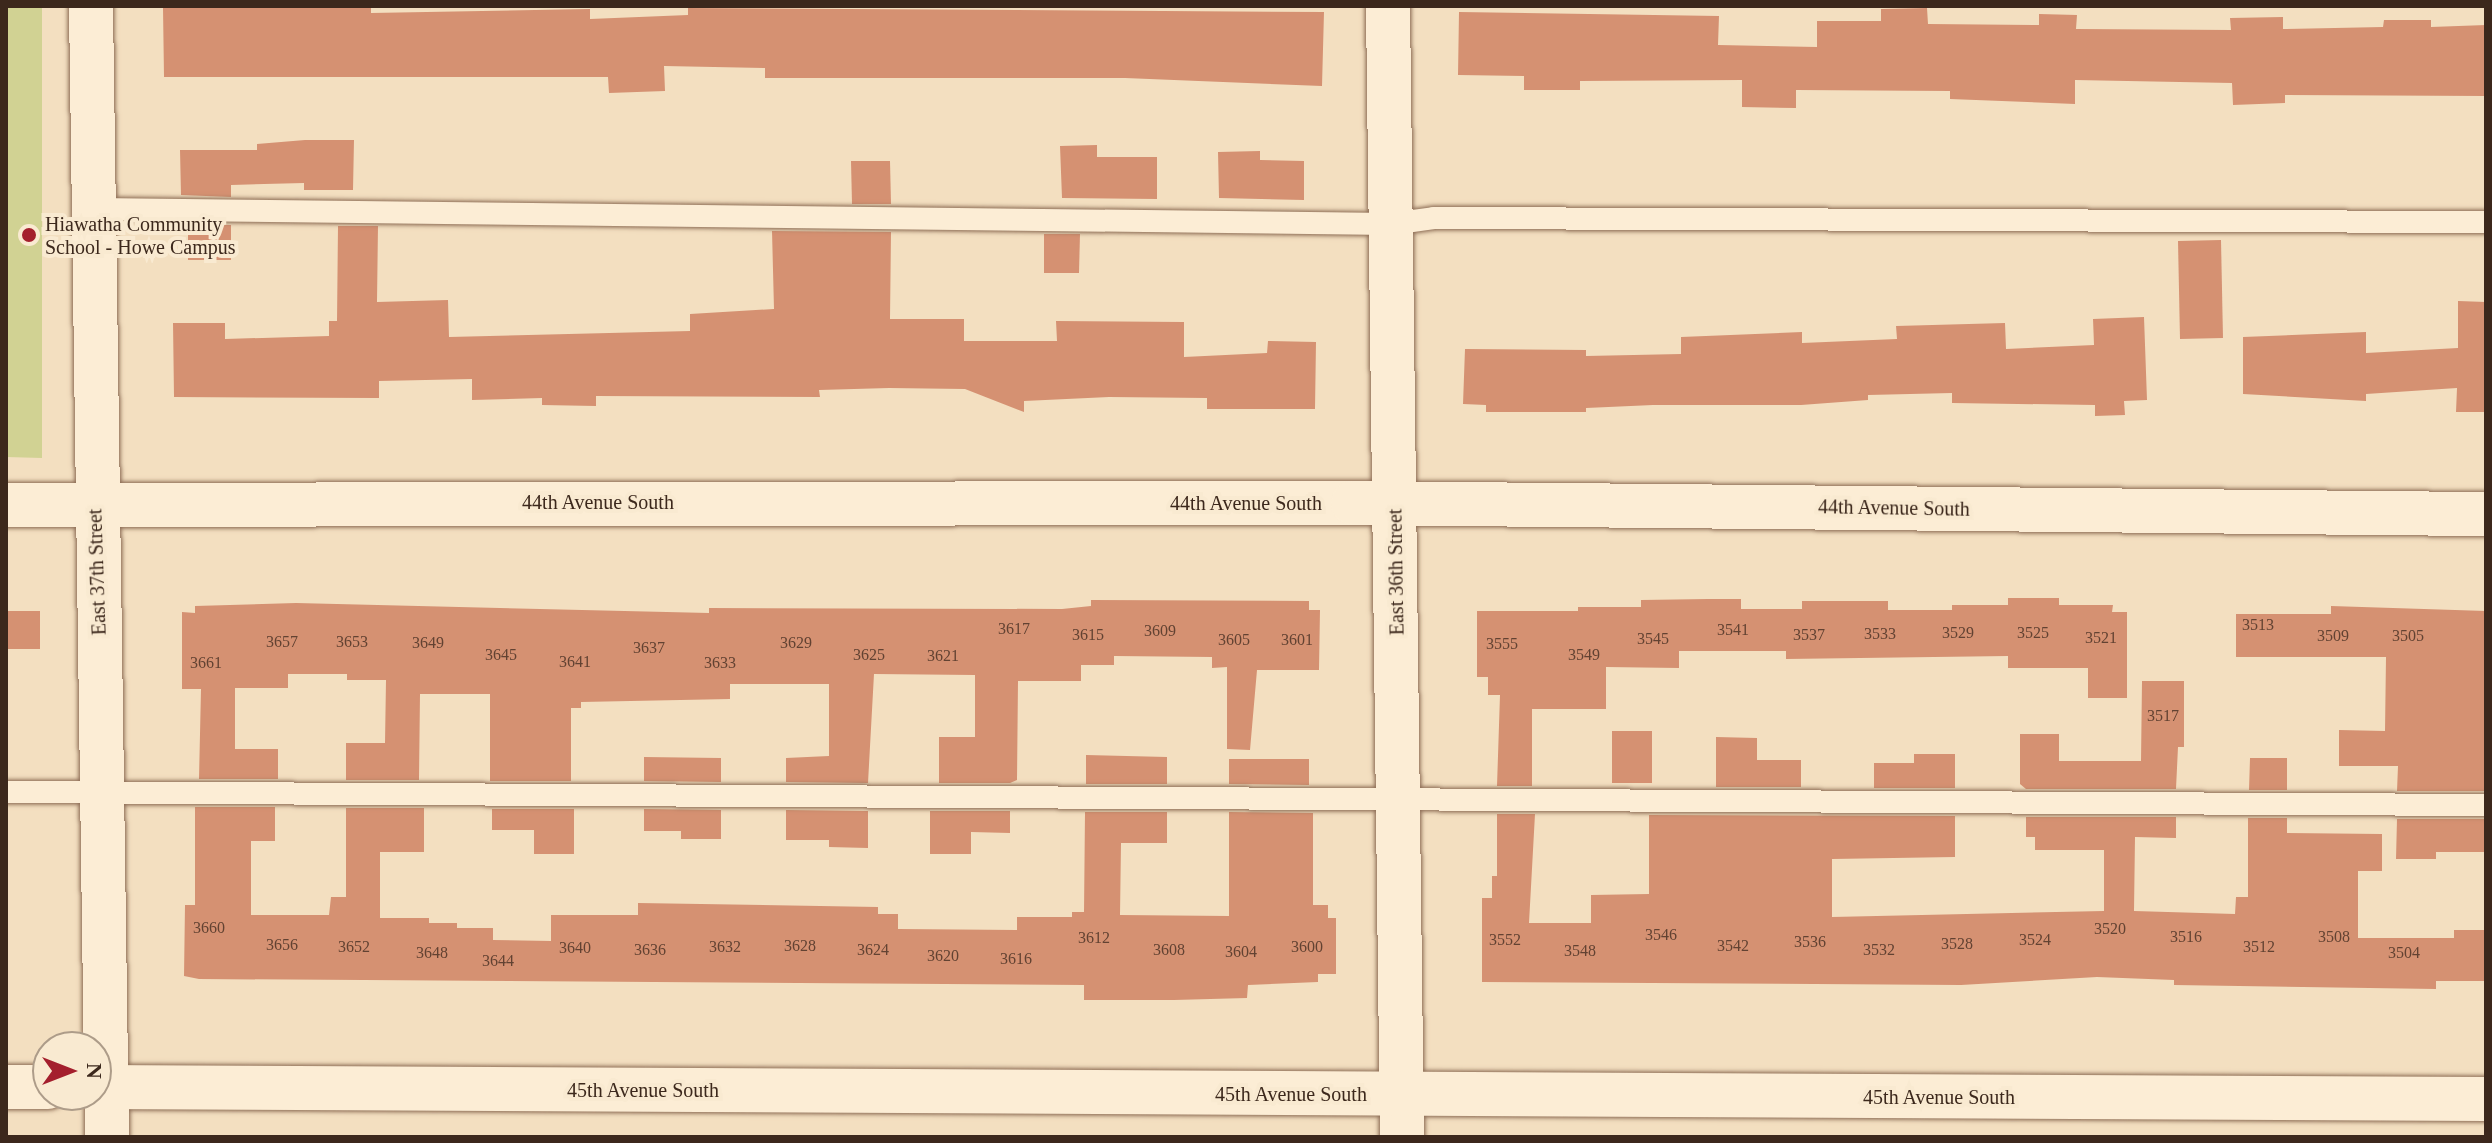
<!DOCTYPE html>
<style>
body{margin:0}
#map{position:relative;width:2492px;height:1143px;overflow:hidden;background:#f3dfc0;font-family:Georgia,serif}
div>[style]{position:absolute}
[style*='--x']{left:calc(var(--x)*1px);top:calc(var(--y)*1px);width:calc(var(--w)*1px);rotate:calc(var(--a)*1deg)}
.green>*{inset:0;background:#d1d293}
.building>*{inset:0;background:#d59172}
.roads{filter:drop-shadow(0 0 2px #8e6e56) drop-shadow(0 0 2px #8e6e56)}
.lane>*{height:22px;margin:-11px;padding:0 11px;transform-origin:11px;border-radius:11px;background:#fcedd5}
.street>*{height:44px;margin:-22px;padding:0 22px;transform-origin:22px;border-radius:22px;background:#fcedd5}
.dots>*{width:22px;height:22px;translate:-50% -50%;box-sizing:border-box;border:4px solid #f9ead1;border-radius:50%}
span{translate:-50% -50%;white-space:nowrap;text-align:center;line-height:1.15;-webkit-text-stroke:8px #f9ead1;paint-order:stroke}
.number-label{font-size:16px;color:#624232}
.number-label span{-webkit-text-stroke-width:0}
.poi-label{font-size:20px;color:#3c281c}
.left{translate:0 -50%;text-align:left}
.street-label{font-size:20px;color:#3c281c}
.frame{position:absolute;inset:0;border:8px solid #3c281c;pointer-events:none}
.north{position:absolute;left:32px;top:1031px;width:80px;height:80px;box-sizing:border-box;background:#f9ead1;border:2px solid #ad9c89;border-radius:50%;rotate:90deg;font-size:22px;font-weight:700;line-height:32px;text-align:center;color:#3c281c}
.north::after{content:'';display:block;margin:auto;width:28px;height:36px;background:#a41f2d;clip-path:polygon(50% 0,100% 100%,50% 72%,0 100%)}
</style>
<div id="map">
<div class="green">
<div style="clip-path:polygon(6px 6px,42px 6px,42px 458px,6px 457px)"></div>
</div>
<div class="building">
<div style="clip-path:polygon(163px 8px,371px 8px,371px 13px,590px 9px,590px 19px,688px 15px,688px 8px,1324px 12px,1322px 86px,1125px 78px,765px 78px,765px 68px,664px 66px,665px 91px,609px 93px,608px 77px,164px 77px)"></div>
<div style="clip-path:polygon(1927px 8px,1928px 24px,2039px 25px,2039px 14px,2077px 15px,2076px 29px,2231px 30px,2230px 18px,2283px 17px,2283px 29px,2383px 27px,2384px 20px,2431px 20px,2431px 27px,2486px 25px,2486px 96px,2285px 95px,2285px 103px,2233px 105px,2232px 83px,2075px 80px,2075px 104px,1950px 99px,1950px 91px,1796px 90px,1796px 108px,1742px 107px,1742px 80px,1580px 81px,1580px 90px,1524px 90px,1524px 76px,1458px 75px,1459px 12px,1719px 16px,1718px 45px,1817px 47px,1817px 21px,1881px 21px,1881px 9px)"></div>
<div style="clip-path:polygon(305px 140px,354px 140px,353px 190px,304px 190px,304px 183px,231px 185px,231px 197px,181px 195px,180px 150px,257px 150px,257px 144px)"></div>
<div style="clip-path:polygon(1097px 145px,1097px 157px,1157px 157px,1157px 199px,1062px 198px,1060px 146px)"></div>
<div style="clip-path:polygon(1260px 151px,1260px 160px,1304px 161px,1304px 200px,1219px 198px,1218px 152px)"></div>
<div style="clip-path:polygon(851px 161px,890px 161px,891px 204px,852px 204px)"></div>
<div style="clip-path:polygon(188px 224px,231px 225px,231px 260px,188px 260px)"></div>
<div style="clip-path:polygon(338px 226px,378px 226px,377px 302px,448px 300px,449px 337px,690px 331px,690px 314px,774px 309px,772px 231px,891px 232px,890px 319px,964px 319px,964px 341px,1057px 341px,1056px 321px,1184px 322px,1184px 357px,1267px 353px,1268px 341px,1316px 342px,1315px 409px,1207px 409px,1207px 398px,1109px 397px,1024px 401px,1024px 412px,965px 389px,889px 388px,819px 390px,820px 397px,596px 396px,596px 406px,542px 405px,542px 398px,472px 400px,472px 379px,379px 381px,379px 398px,174px 397px,173px 323px,225px 323px,225px 339px,329px 336px,329px 321px,337px 321px)"></div>
<div style="clip-path:polygon(1044px 234px,1080px 234px,1079px 273px,1044px 273px)"></div>
<div style="clip-path:polygon(2221px 240px,2223px 338px,2180px 339px,2178px 241px)"></div>
<div style="clip-path:polygon(2458px 301px,2486px 302px,2486px 412px,2456px 412px,2457px 388px,2366px 394px,2366px 401px,2243px 394px,2243px 337px,2366px 332px,2366px 353px,2458px 348px)"></div>
<div style="clip-path:polygon(2144px 317px,2147px 400px,2124px 401px,2125px 415px,2095px 416px,2095px 405px,1952px 403px,1952px 393px,1868px 395px,1868px 400px,1801px 405px,1653px 405px,1586px 408px,1586px 412px,1486px 412px,1486px 405px,1463px 404px,1465px 349px,1586px 350px,1586px 356px,1681px 354px,1681px 337px,1802px 332px,1802px 343px,1897px 339px,1896px 326px,2005px 323px,2006px 349px,2094px 345px,2093px 319px)"></div>
<div style="clip-path:polygon(2008px 598px,2059px 598px,2059px 605px,2113px 605px,2112px 612px,2127px 612px,2127px 698px,2088px 698px,2088px 668px,2008px 668px,2008px 656px,1786px 659px,1786px 651px,1679px 651px,1679px 668px,1606px 667px,1606px 709px,1532px 709px,1532px 786px,1497px 786px,1500px 695px,1488px 695px,1488px 677px,1477px 677px,1477px 611px,1578px 611px,1578px 607px,1641px 607px,1641px 600px,1708px 599px,1741px 599px,1741px 609px,1802px 609px,1802px 601px,1888px 601px,1888px 610px,1952px 610px,1952px 605px,2008px 605px)"></div>
<div style="clip-path:polygon(1091px 600px,1309px 601px,1309px 610px,1320px 610px,1319px 670px,1257px 670px,1250px 750px,1227px 749px,1227px 667px,1212px 668px,1212px 657px,1114px 656px,1114px 665px,1081px 665px,1081px 681px,1018px 681px,1017px 780px,1010px 783px,939px 783px,939px 737px,975px 737px,975px 675px,874px 674px,868px 783px,786px 782px,786px 758px,829px 756px,829px 684px,730px 684px,730px 699px,581px 702px,581px 708px,571px 708px,571px 781px,490px 781px,490px 694px,420px 694px,419px 780px,346px 780px,346px 743px,385px 743px,386px 680px,347px 680px,347px 674px,288px 674px,288px 688px,235px 688px,235px 749px,278px 749px,278px 779px,199px 779px,201px 689px,182px 689px,182px 612px,195px 613px,195px 606px,296px 603px,709px 613px,709px 608px,1062px 609px,1091px 606px)"></div>
<div style="clip-path:polygon(2331px 606px,2486px 611px,2486px 791px,2397px 791px,2398px 766px,2339px 766px,2339px 730px,2385px 731px,2386px 657px,2236px 657px,2236px 614px,2331px 614px)"></div>
<div style="clip-path:polygon(6px 611px,40px 611px,40px 649px,6px 649px)"></div>
<div style="clip-path:polygon(2142px 681px,2184px 681px,2184px 747px,2178px 747px,2176px 789px,2026px 789px,2020px 784px,2020px 734px,2059px 734px,2059px 761px,2141px 761px)"></div>
<div style="clip-path:polygon(1612px 731px,1652px 731px,1652px 783px,1612px 783px)"></div>
<div style="clip-path:polygon(1716px 737px,1757px 738px,1757px 760px,1801px 760px,1801px 787px,1716px 787px)"></div>
<div style="clip-path:polygon(1914px 754px,1955px 754px,1955px 788px,1874px 788px,1874px 763px,1914px 763px)"></div>
<div style="clip-path:polygon(1086px 755px,1167px 757px,1167px 784px,1086px 784px)"></div>
<div style="clip-path:polygon(644px 757px,721px 758px,721px 782px,644px 781px)"></div>
<div style="clip-path:polygon(2250px 758px,2287px 758px,2287px 790px,2249px 790px)"></div>
<div style="clip-path:polygon(1229px 759px,1309px 759px,1309px 785px,1229px 784px)"></div>
<div style="clip-path:polygon(195px 807px,275px 807px,275px 841px,251px 841px,251px 915px,329px 915px,331px 897px,346px 897px,346px 808px,424px 808px,424px 852px,380px 852px,380px 918px,429px 918px,429px 923px,457px 923px,457px 928px,493px 928px,493px 940px,551px 941px,551px 915px,638px 915px,638px 903px,878px 907px,878px 914px,898px 914px,898px 929px,1017px 930px,1017px 917px,1072px 917px,1072px 912px,1084px 912px,1085px 812px,1167px 812px,1167px 843px,1121px 843px,1120px 915px,1229px 916px,1229px 812px,1313px 813px,1313px 905px,1328px 905px,1328px 918px,1336px 918px,1336px 974px,1318px 974px,1318px 982px,1248px 985px,1247px 998px,1174px 1000px,1084px 1000px,1084px 985px,199px 979px,184px 976px,185px 905px,195px 905px)"></div>
<div style="clip-path:polygon(492px 809px,574px 809px,574px 854px,534px 854px,534px 830px,492px 830px)"></div>
<div style="clip-path:polygon(644px 809px,721px 810px,721px 839px,681px 839px,681px 831px,644px 831px)"></div>
<div style="clip-path:polygon(786px 810px,868px 811px,868px 848px,829px 847px,829px 840px,786px 840px)"></div>
<div style="clip-path:polygon(930px 811px,1010px 811px,1010px 833px,971px 832px,971px 854px,930px 854px)"></div>
<div style="clip-path:polygon(1497px 814px,1535px 814px,1529px 923px,1591px 923px,1591px 895px,1649px 894px,1649px 815px,1955px 816px,1955px 857px,1832px 859px,1832px 917px,2104px 911px,2104px 850px,2035px 850px,2035px 837px,2026px 837px,2026px 817px,2176px 817px,2176px 838px,2135px 837px,2134px 911px,2235px 914px,2236px 897px,2248px 897px,2248px 818px,2287px 818px,2287px 833px,2382px 834px,2382px 871px,2358px 871px,2358px 938px,2454px 938px,2454px 930px,2486px 930px,2486px 981px,2436px 981px,2436px 989px,2174px 985px,2174px 980px,2097px 977px,1961px 985px,1482px 982px,1482px 898px,1492px 898px,1492px 876px,1497px 876px)"></div>
<div style="clip-path:polygon(2397px 819px,2486px 819px,2486px 852px,2436px 852px,2436px 859px,2396px 859px)"></div>
</div>
<div class="roads">
<div class="lane">
<div style="--x:96;--y:209;--w:1295;--a:0.66"></div>
<div style="--x:1391;--y:224;--w:43;--a:-7.9"></div>
<div style="--x:1434;--y:218;--w:1052;--a:0.22"></div>
<div style="--x:6;--y:792;--w:2480;--a:0.3"></div>
</div>
<div class="street">
<div style="--x:91;--y:6;--w:1131;--a:89.19"></div>
<div style="--x:1388;--y:6;--w:1131;--a:89.29"></div>
<div style="--x:6;--y:505;--w:1347;--a:-0.09"></div>
<div style="--x:1353;--y:503;--w:1133;--a:0.56"></div>
<div style="--x:6;--y:1087;--w:42;--a:0"></div>
<div style="--x:96;--y:1087;--w:2390;--a:0.29"></div>
</div>
</div>
<div class="dots">
<div style="left:29px;top:235px;background:#a41f2d"></div>
</div>
<div class="number-label">
<span style="left:2258px;top:625px">3513</span>
<span style="left:1014px;top:629px">3617</span>
<span style="left:1733px;top:630px">3541</span>
<span style="left:1160px;top:631px">3609</span>
<span style="left:1958px;top:633px">3529</span>
<span style="left:2033px;top:633px">3525</span>
<span style="left:1880px;top:634px">3533</span>
<span style="left:1088px;top:635px">3615</span>
<span style="left:1809px;top:635px">3537</span>
<span style="left:2333px;top:636px">3509</span>
<span style="left:2408px;top:636px">3505</span>
<span style="left:2101px;top:638px">3521</span>
<span style="left:1653px;top:639px">3545</span>
<span style="left:1234px;top:640px">3605</span>
<span style="left:1297px;top:640px">3601</span>
<span style="left:282px;top:642px">3657</span>
<span style="left:352px;top:642px">3653</span>
<span style="left:428px;top:643px">3649</span>
<span style="left:796px;top:643px">3629</span>
<span style="left:1502px;top:644px">3555</span>
<span style="left:649px;top:648px">3637</span>
<span style="left:501px;top:655px">3645</span>
<span style="left:869px;top:655px">3625</span>
<span style="left:1584px;top:655px">3549</span>
<span style="left:943px;top:656px">3621</span>
<span style="left:575px;top:662px">3641</span>
<span style="left:206px;top:663px">3661</span>
<span style="left:720px;top:663px">3633</span>
<span style="left:2163px;top:716px">3517</span>
<span style="left:209px;top:928px">3660</span>
<span style="left:2110px;top:929px">3520</span>
<span style="left:1661px;top:935px">3546</span>
<span style="left:2186px;top:937px">3516</span>
<span style="left:2334px;top:937px">3508</span>
<span style="left:1094px;top:938px">3612</span>
<span style="left:1505px;top:940px">3552</span>
<span style="left:2035px;top:940px">3524</span>
<span style="left:1810px;top:942px">3536</span>
<span style="left:1957px;top:944px">3528</span>
<span style="left:282px;top:945px">3656</span>
<span style="left:800px;top:946px">3628</span>
<span style="left:1733px;top:946px">3542</span>
<span style="left:354px;top:947px">3652</span>
<span style="left:725px;top:947px">3632</span>
<span style="left:1307px;top:947px">3600</span>
<span style="left:2259px;top:947px">3512</span>
<span style="left:575px;top:948px">3640</span>
<span style="left:650px;top:950px">3636</span>
<span style="left:873px;top:950px">3624</span>
<span style="left:1169px;top:950px">3608</span>
<span style="left:1879px;top:950px">3532</span>
<span style="left:1580px;top:951px">3548</span>
<span style="left:1241px;top:952px">3604</span>
<span style="left:432px;top:953px">3648</span>
<span style="left:2404px;top:953px">3504</span>
<span style="left:943px;top:956px">3620</span>
<span style="left:1016px;top:959px">3616</span>
<span style="left:498px;top:961px">3644</span>
</div>
<div class="poi-label">
<span class="left" style="left:45px;top:236px">Hiawatha Community<br>School - Howe Campus</span>
</div>
<div class="street-label">
<span style="left:598px;top:502px">44th Avenue South</span>
<span style="left:1246px;top:503px">44th Avenue South</span>
<span style="left:1894px;top:508px;rotate:1deg">44th Avenue South</span>
<span style="left:97px;top:572px;rotate:-92deg">East 37th Street</span>
<span style="left:1396px;top:572px;rotate:-91deg">East 36th Street</span>
<span style="left:643px;top:1090px">45th Avenue South</span>
<span style="left:1291px;top:1094px">45th Avenue South</span>
<span style="left:1939px;top:1097px">45th Avenue South</span>
</div>
<div class="frame"></div>
<div class="north">N</div>
</div>
